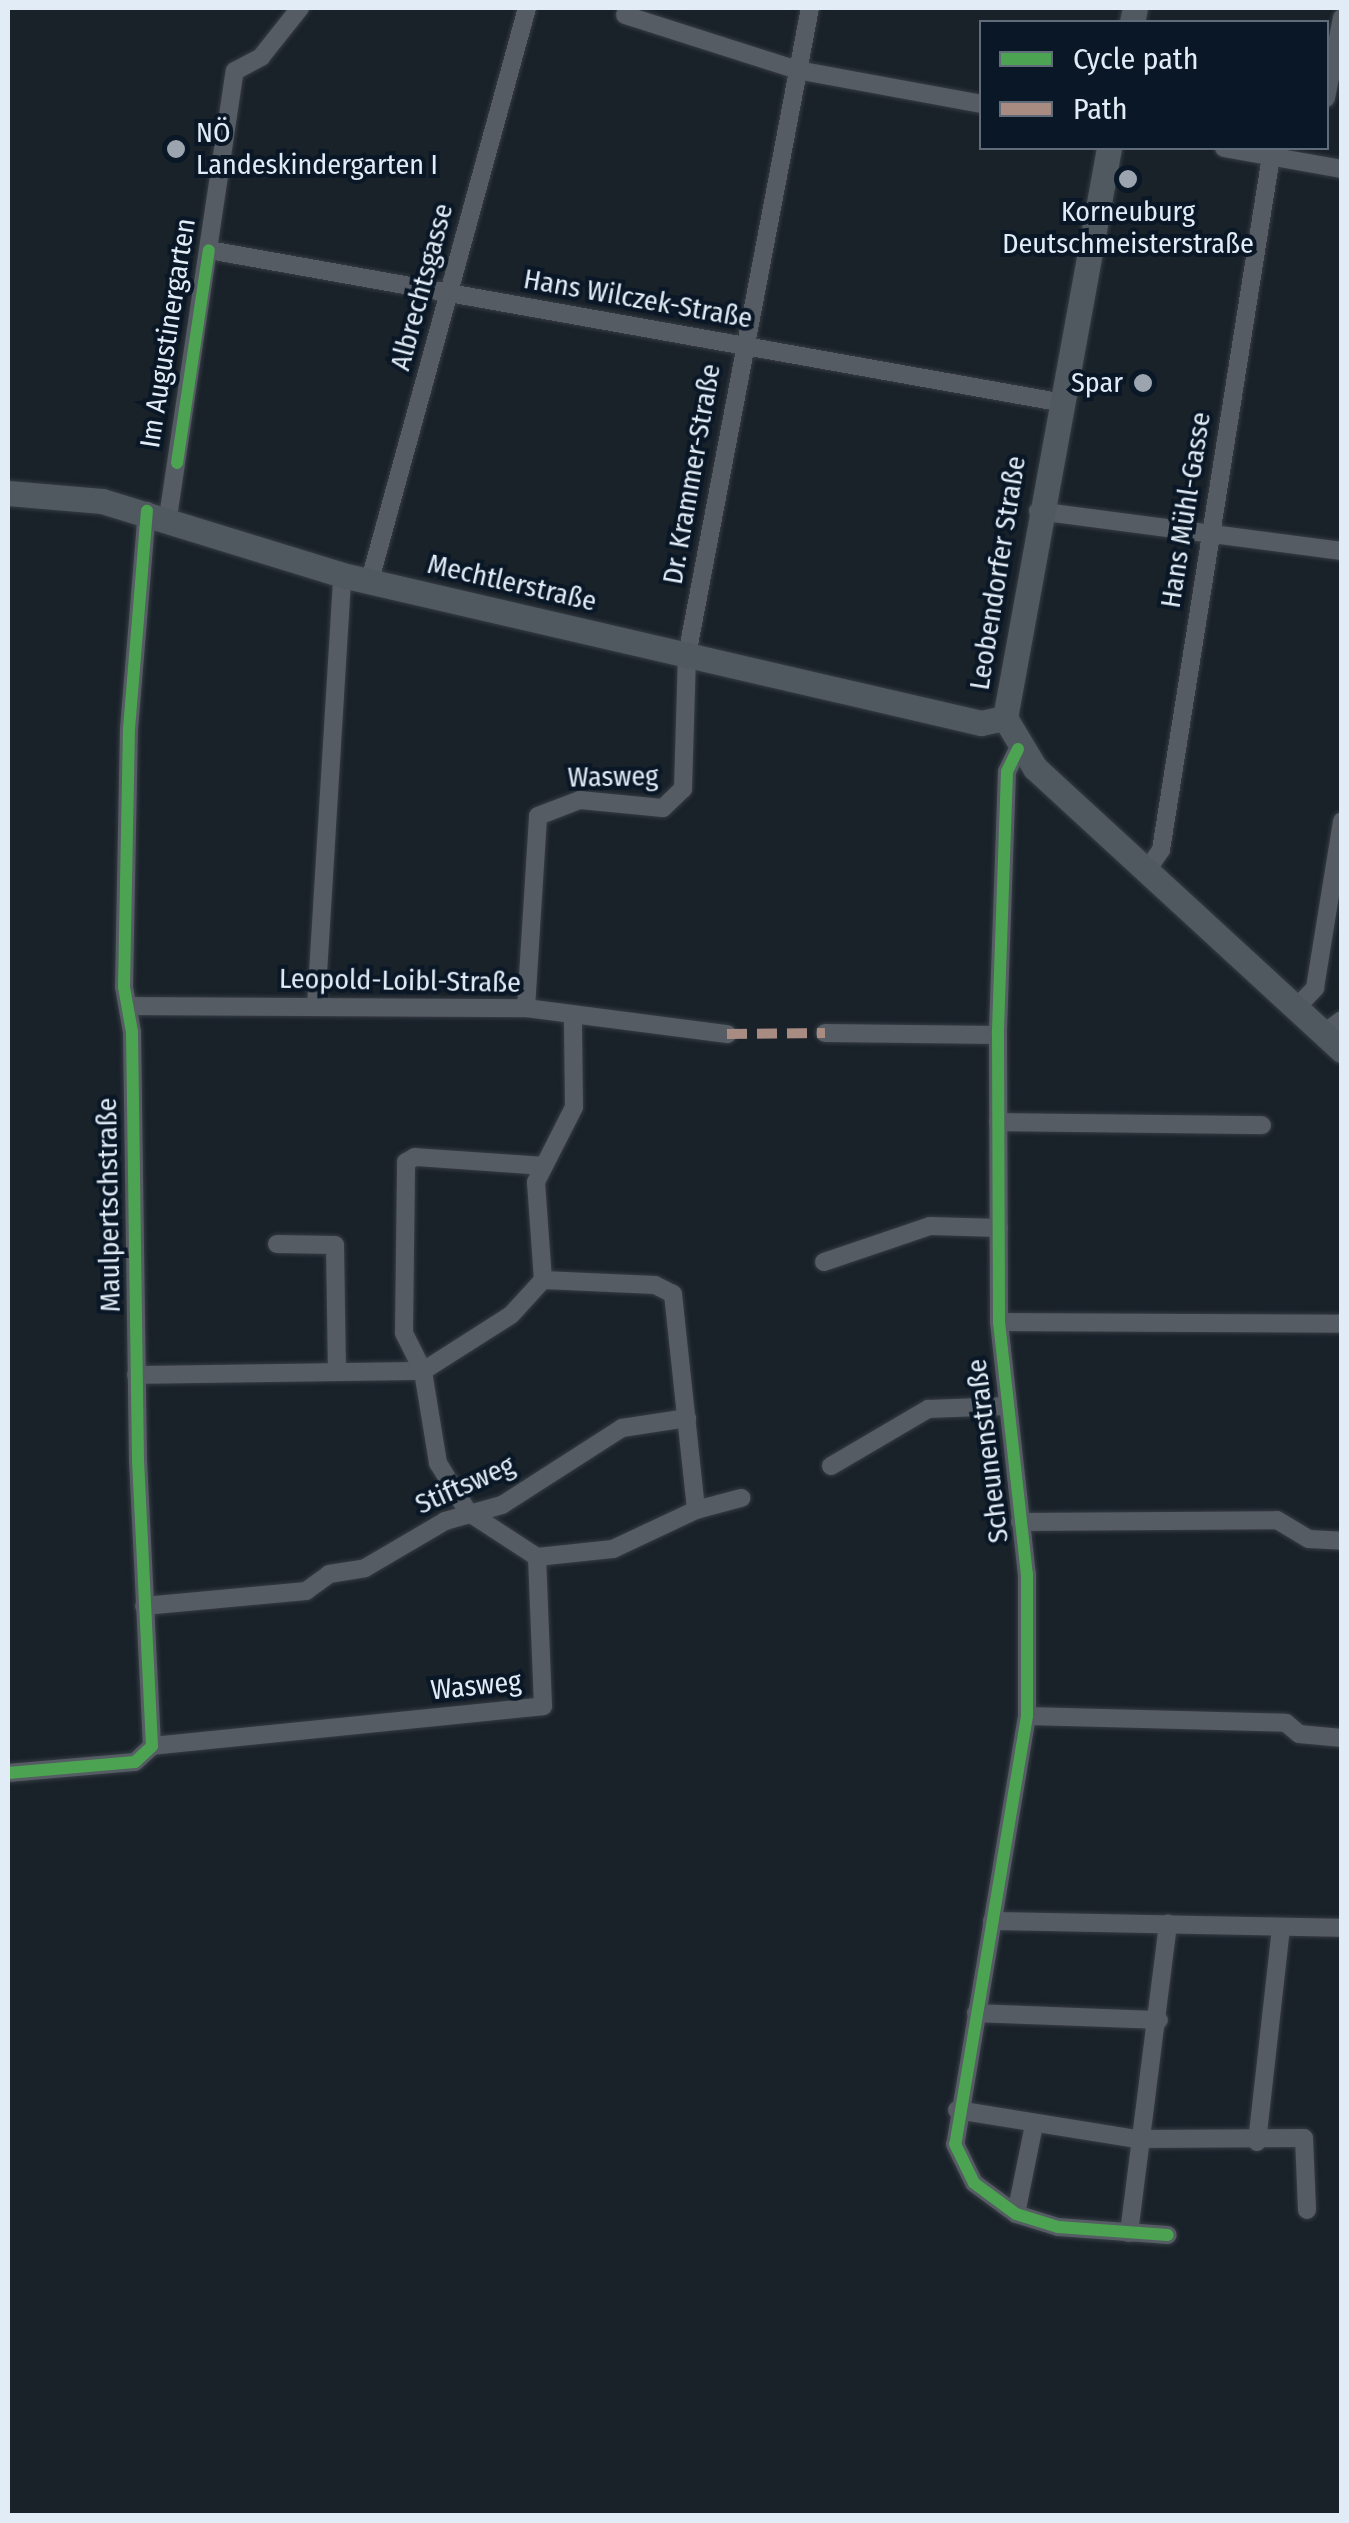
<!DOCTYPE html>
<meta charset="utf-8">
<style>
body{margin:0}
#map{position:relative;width:1349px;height:2523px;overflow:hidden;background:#192129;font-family:"Fira Sans Condensed",sans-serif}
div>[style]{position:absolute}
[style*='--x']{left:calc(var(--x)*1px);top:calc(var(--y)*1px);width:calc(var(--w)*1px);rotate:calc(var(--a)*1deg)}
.roads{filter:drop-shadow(0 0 2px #363c43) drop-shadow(0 0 2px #363c43)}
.street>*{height:18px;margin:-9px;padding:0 9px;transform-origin:9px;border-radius:9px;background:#565c64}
.secondary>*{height:25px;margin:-12.5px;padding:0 12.5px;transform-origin:12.5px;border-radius:12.5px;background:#505960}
.quiet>*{height:10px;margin-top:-5px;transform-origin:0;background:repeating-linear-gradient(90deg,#a88b81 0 20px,transparent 0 30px)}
.cycleway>*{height:12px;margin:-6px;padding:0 6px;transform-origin:6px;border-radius:6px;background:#4ca352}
.dots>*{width:28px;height:28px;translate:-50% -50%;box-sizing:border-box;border:5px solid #091726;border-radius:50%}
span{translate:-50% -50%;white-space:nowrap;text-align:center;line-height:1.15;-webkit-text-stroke:8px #091726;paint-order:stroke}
.poi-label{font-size:28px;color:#e2ecf7}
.left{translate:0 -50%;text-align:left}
.right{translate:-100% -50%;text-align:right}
.street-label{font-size:28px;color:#e2ecf7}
.frame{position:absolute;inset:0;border:10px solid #e2ecf7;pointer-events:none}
.legend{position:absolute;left:979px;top:20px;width:350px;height:130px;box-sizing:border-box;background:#091726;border:2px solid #606c7a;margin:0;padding:12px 18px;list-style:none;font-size:30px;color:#e2ecf7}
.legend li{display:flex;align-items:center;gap:20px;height:50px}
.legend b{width:50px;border:2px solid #606c7a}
</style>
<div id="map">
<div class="roads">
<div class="street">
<div style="--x:625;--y:15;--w:181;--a:17.7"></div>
<div style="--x:797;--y:70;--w:188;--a:10.4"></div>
<div style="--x:1326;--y:98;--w:82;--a:-78.7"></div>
<div style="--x:1224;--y:148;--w:120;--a:10.1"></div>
<div style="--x:209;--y:250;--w:862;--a:10.15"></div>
<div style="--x:1038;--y:511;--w:307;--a:7.5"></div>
<div style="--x:168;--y:517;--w:451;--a:-81.5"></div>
<div style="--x:235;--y:71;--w:30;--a:-28"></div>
<div style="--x:261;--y:57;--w:63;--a:-51.5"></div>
<div style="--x:370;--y:580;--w:593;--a:-74.65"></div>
<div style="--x:1018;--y:749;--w:25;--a:116"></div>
<div style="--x:1007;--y:772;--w:263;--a:92"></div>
<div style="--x:998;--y:1035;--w:287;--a:89.8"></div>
<div style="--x:999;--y:1322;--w:254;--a:83.7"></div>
<div style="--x:1027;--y:1574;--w:142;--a:90"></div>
<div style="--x:1027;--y:1716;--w:434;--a:99.5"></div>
<div style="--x:955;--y:2144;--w:43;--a:64"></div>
<div style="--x:974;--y:2183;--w:52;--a:36.4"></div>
<div style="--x:1016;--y:2214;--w:44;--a:17.2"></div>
<div style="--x:1058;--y:2227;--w:110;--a:4.2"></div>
<div style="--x:1148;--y:869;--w:23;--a:-56"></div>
<div style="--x:1161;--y:850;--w:703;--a:-80.99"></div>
<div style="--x:129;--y:1006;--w:397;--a:0.3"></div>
<div style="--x:526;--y:1008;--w:203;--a:7.4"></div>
<div style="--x:316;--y:1006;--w:432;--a:-86.5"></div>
<div style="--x:526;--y:1008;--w:192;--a:-86.4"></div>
<div style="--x:538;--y:816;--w:45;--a:-20.9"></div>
<div style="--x:580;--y:800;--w:83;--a:5.5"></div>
<div style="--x:663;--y:808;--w:28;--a:-44"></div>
<div style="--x:683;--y:789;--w:134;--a:-88.3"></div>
<div style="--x:687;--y:655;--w:659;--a:-79.24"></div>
<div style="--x:1296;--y:1008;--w:28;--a:-46"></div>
<div style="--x:1315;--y:988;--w:169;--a:-80.8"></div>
<div style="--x:825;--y:1033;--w:173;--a:0.7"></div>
<div style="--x:1324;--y:1033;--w:22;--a:-36"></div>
<div style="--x:998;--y:1122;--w:264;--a:0.7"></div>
<div style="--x:277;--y:1244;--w:58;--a:1"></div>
<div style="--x:335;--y:1245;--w:127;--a:89.1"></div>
<div style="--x:824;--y:1262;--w:112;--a:-18.8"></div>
<div style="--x:930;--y:1226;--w:69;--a:1.7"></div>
<div style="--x:543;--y:1280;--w:112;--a:2.6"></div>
<div style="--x:655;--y:1285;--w:20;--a:27"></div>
<div style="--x:673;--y:1294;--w:217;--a:83.9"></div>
<div style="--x:543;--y:1280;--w:98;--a:-94.1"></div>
<div style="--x:536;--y:1182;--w:84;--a:-63.1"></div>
<div style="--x:574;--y:1107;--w:88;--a:-90.7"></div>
<div style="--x:999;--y:1322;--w:343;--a:0.3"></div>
<div style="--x:136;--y:1375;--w:287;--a:-0.8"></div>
<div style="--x:423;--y:1371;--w:104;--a:-32.5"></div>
<div style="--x:511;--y:1315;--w:47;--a:-47.6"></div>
<div style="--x:831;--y:1466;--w:113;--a:-30.4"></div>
<div style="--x:928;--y:1409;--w:79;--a:-2.2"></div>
<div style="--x:1020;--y:1522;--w:257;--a:-0.4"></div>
<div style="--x:1277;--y:1520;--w:37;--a:31"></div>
<div style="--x:1309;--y:1539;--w:33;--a:3"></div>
<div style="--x:537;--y:1557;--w:76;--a:-6"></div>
<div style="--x:613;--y:1549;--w:92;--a:-25.2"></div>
<div style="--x:696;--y:1510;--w:47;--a:-14.9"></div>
<div style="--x:144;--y:1606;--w:163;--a:-5.3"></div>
<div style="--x:306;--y:1591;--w:29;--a:-36"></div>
<div style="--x:329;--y:1574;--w:36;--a:-9"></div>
<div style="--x:365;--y:1568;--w:93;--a:-30.4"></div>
<div style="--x:445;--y:1521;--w:59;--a:-15.7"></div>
<div style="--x:502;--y:1505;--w:143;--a:-32.7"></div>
<div style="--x:622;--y:1428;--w:66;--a:-8.7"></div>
<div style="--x:1027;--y:1716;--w:259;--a:1.5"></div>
<div style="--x:1286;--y:1723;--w:17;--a:40"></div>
<div style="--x:1299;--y:1734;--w:43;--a:5.3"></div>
<div style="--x:152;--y:1746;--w:393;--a:-5.8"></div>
<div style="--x:543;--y:1706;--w:149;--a:-92.3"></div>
<div style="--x:537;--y:1557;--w:82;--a:-146.9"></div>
<div style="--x:468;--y:1512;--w:57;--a:-121.5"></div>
<div style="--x:438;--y:1463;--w:93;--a:-99.3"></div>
<div style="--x:423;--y:1371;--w:42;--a:-116.6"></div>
<div style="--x:404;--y:1333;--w:171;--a:-89.3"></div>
<div style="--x:406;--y:1162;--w:10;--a:-29"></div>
<div style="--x:415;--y:1157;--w:128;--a:4"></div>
<div style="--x:8;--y:1773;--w:127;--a:-5"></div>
<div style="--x:135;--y:1762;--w:23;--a:-43"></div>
<div style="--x:152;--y:1746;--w:285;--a:-92.8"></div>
<div style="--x:138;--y:1461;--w:429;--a:-90.8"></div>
<div style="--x:132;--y:1032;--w:46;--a:-100.1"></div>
<div style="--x:124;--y:987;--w:258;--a:-88.9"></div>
<div style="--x:129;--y:729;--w:219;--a:-85.3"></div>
<div style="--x:992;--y:1921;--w:350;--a:1.1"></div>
<div style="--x:976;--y:2013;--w:183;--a:2.2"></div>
<div style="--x:957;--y:2110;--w:181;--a:9.2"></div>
<div style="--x:1136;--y:2139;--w:168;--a:-0.3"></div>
<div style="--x:1304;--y:2138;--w:72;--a:87.6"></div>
<div style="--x:1257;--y:2142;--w:216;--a:-83.6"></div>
<div style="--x:1016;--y:2214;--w:91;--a:-78.6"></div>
<div style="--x:1129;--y:2233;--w:312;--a:-82.8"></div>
</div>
<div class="secondary">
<div style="--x:1132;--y:22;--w:14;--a:-78"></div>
<div style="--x:1109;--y:148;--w:579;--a:100.34"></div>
<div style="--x:1005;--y:718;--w:58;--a:59"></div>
<div style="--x:1035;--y:768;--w:417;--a:42.6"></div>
<div style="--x:8;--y:493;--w:94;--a:4.9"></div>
<div style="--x:102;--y:501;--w:251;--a:17.1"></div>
<div style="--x:342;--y:575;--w:656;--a:13.04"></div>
<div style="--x:981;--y:723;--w:25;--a:-12"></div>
</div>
</div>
<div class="quiet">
<div style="--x:727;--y:1034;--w:98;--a:-0.6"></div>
</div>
<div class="cycleway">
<div style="--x:177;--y:463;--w:215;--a:-81.5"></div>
<div style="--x:1018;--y:749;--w:25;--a:116"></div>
<div style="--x:1007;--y:772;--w:263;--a:92"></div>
<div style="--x:998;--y:1035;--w:287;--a:89.8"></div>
<div style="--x:999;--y:1322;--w:254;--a:83.7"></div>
<div style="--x:1027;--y:1574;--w:142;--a:90"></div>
<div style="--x:1027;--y:1716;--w:434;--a:99.5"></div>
<div style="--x:955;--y:2144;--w:43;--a:64"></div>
<div style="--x:974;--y:2183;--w:52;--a:36.4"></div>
<div style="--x:1016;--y:2214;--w:44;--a:17.2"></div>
<div style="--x:1058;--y:2227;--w:110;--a:4.2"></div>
<div style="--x:8;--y:1773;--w:127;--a:-5"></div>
<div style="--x:135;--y:1762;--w:23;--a:-43"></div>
<div style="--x:152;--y:1746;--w:285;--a:-92.8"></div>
<div style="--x:138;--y:1461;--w:429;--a:-90.8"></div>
<div style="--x:132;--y:1032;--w:46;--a:-100.1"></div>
<div style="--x:124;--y:987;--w:258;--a:-88.9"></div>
<div style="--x:129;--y:729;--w:219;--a:-85.3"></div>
</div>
<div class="dots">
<div style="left:176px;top:149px;background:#9ca5af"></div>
<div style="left:1128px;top:179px;background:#9ca5af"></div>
<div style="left:1143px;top:383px;background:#9ca5af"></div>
</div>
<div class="poi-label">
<span class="left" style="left:196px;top:149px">NÖ<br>Landeskindergarten I</span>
<span style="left:1128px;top:228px">Korneuburg<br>Deutschmeisterstraße</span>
<span class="right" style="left:1123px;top:383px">Spar</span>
</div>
<div class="street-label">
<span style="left:422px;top:287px;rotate:-75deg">Albrechtsgasse</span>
<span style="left:638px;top:299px;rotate:10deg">Hans Wilczek-Straße</span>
<span style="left:168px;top:333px;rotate:-81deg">Im Augustinergarten</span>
<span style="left:692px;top:474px;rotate:-80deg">Dr. Krammer-Straße</span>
<span style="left:1186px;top:510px;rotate:-81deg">Hans Mühl-Gasse</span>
<span style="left:998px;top:573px;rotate:-81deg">Leobendorfer Straße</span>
<span style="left:512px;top:583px;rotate:13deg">Mechtlerstraße</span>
<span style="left:613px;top:777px;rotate:-1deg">Wasweg</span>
<span style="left:400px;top:981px;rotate:1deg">Leopold-Loibl-Straße</span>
<span style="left:109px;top:1205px;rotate:-91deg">Maulpertschstraße</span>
<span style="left:988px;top:1451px;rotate:-97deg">Scheunenstraße</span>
<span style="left:465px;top:1485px;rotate:-24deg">Stiftsweg</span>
<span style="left:476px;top:1686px;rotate:-6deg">Wasweg</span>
</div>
<div class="frame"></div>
<ul class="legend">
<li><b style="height:12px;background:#4ca352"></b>Cycle path</li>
<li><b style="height:12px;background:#a88b81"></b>Path</li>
</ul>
</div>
